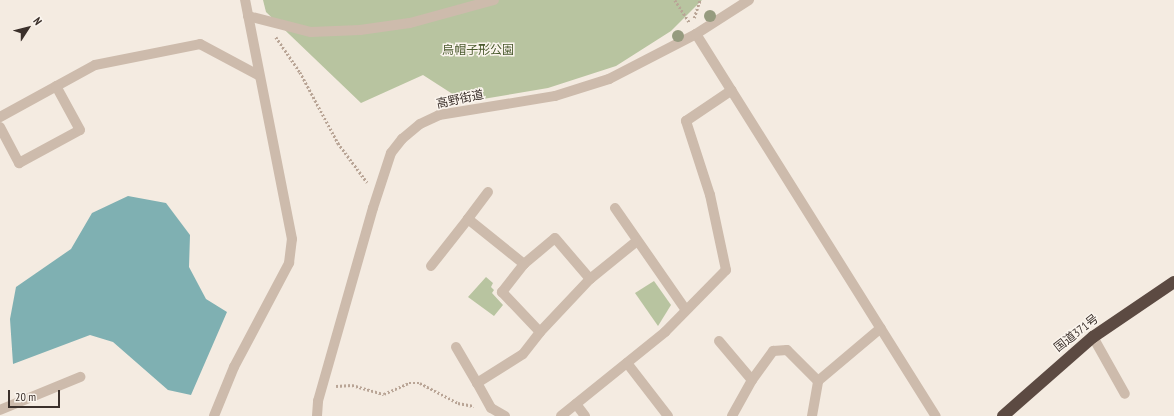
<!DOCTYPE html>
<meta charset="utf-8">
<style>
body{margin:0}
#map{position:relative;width:1174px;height:416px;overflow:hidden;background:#f4ebe1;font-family:"PT Sans Narrow","Noto Sans JP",sans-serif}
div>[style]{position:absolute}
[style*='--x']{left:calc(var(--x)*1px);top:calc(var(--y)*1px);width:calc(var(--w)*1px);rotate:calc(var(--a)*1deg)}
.green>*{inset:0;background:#b8c4a0}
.water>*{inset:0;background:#7fb0b2}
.path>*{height:2.5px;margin-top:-1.25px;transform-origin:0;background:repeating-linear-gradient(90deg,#b9a596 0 2px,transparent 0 4px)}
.minor>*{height:10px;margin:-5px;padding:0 5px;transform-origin:5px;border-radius:5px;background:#cdbbac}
.highway>*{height:12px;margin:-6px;padding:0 6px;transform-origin:6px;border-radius:6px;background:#5c4a42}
.trees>*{width:12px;height:12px;margin:-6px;border-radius:50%;background:#969b7f}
span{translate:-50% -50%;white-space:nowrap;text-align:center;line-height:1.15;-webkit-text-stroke:3px #fbf5ee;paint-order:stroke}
.park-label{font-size:12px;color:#4a5a2e}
.street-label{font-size:12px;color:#3b302b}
.north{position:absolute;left:8px;top:8px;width:40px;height:40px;-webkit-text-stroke:3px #fbf5ee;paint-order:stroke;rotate:54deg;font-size:11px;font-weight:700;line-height:16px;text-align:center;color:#3b302b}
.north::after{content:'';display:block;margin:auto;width:14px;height:18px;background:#3b302b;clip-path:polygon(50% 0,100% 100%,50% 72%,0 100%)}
.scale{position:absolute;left:8px;top:390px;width:52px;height:18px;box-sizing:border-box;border:2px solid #3b302b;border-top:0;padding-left:5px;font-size:12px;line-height:14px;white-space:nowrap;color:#3b302b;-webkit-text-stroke:3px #fbf5ee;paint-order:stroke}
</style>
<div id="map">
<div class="green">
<div style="clip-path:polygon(263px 0,702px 0,671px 31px,616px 66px,548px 88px,465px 102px,423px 75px,361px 103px,266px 12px)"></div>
<div style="clip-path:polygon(486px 277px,493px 283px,491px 287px,494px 290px,492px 293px,503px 305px,494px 316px,468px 297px)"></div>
<div style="clip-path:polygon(654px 281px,671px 305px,658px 326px,635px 293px)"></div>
</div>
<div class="water">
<div style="clip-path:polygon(128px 196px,166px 203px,190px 235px,189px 267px,206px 299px,227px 312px,191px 395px,168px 390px,113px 342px,90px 335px,13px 364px,10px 319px,16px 287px,71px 249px,92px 213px)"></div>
</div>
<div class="path">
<div style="--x:675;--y:0;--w:27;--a:57"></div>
<div style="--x:694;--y:18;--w:19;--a:-72"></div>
<div style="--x:276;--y:37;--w:42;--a:55.6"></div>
<div style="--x:300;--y:72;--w:81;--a:61.8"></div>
<div style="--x:338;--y:143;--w:49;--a:53.4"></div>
<div style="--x:336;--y:386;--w:16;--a:-4"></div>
<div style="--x:352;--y:385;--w:33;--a:16"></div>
<div style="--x:384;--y:394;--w:27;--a:-24"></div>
<div style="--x:409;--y:383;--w:11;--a:0"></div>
<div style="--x:420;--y:383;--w:43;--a:27.8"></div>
<div style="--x:458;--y:403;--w:16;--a:11"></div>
</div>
<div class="minor">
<div style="--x:248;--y:16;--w:65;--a:14.3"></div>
<div style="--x:311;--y:32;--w:49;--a:-2.3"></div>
<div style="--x:360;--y:30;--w:50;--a:-8"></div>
<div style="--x:410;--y:23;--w:87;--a:-15.3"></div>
<div style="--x:696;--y:34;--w:451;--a:57.9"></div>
<div style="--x:0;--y:117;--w:108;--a:-28.7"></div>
<div style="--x:95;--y:65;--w:107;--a:-11.3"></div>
<div style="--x:200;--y:44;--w:66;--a:28.1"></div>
<div style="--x:0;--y:127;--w:41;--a:62.2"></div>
<div style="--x:19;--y:163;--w:69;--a:-28.4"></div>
<div style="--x:80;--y:130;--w:50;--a:-118.6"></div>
<div style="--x:488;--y:192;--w:34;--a:127"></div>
<div style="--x:468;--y:219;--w:72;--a:38.8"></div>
<div style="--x:524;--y:264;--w:40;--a:-40"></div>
<div style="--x:555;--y:238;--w:54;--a:49.5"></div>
<div style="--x:615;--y:208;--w:124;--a:55.2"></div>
<div style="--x:524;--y:264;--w:36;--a:128"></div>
<div style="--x:502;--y:292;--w:55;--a:46.5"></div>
<div style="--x:431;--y:266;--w:60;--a:-51.8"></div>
<div style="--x:1093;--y:337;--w:65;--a:60.7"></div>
<div style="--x:719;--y:341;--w:51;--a:49.8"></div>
<div style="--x:456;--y:347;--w:42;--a:59.7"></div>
<div style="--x:627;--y:363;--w:67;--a:52.3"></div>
<div style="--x:576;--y:404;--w:15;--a:53"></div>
<div style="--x:0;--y:410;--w:87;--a:-22.4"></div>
<div style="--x:214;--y:416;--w:53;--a:-67.8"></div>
<div style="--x:234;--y:367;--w:118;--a:-62.1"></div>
<div style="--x:289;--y:263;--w:24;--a:-83"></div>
<div style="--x:292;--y:239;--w:244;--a:-101.1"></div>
<div style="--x:317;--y:416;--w:15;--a:-86"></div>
<div style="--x:318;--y:401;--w:201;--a:-74.1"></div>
<div style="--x:373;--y:208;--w:58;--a:-71.9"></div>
<div style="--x:391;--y:153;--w:18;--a:-52"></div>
<div style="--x:402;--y:139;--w:23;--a:-40"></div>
<div style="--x:420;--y:124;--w:21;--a:-25"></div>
<div style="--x:439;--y:115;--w:118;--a:-9.3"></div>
<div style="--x:555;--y:96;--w:57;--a:-17.5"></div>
<div style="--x:609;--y:79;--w:98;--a:-27.3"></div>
<div style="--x:696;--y:34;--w:63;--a:-32.7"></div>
<div style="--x:505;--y:416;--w:16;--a:-150"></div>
<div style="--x:491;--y:408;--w:29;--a:-119"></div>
<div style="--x:477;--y:383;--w:54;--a:-32.2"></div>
<div style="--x:523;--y:354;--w:28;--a:-52"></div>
<div style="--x:540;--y:332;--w:73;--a:-46.7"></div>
<div style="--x:590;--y:279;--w:60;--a:-39"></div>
<div style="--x:561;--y:416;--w:134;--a:-38.9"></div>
<div style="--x:665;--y:332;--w:87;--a:-45.5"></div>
<div style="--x:726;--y:270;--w:77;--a:-102"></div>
<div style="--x:710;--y:195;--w:78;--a:-108"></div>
<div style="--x:686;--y:121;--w:55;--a:-34"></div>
<div style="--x:732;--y:416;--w:41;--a:-60.9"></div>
<div style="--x:752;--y:380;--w:36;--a:-54"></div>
<div style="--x:773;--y:351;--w:14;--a:-4"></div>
<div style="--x:787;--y:350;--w:44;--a:45"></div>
<div style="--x:812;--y:416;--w:36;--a:-80"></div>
<div style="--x:818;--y:381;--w:82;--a:-40.1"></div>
</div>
<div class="highway">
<div style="--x:1003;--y:416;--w:120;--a:-41.3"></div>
<div style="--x:1093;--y:337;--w:98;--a:-34.2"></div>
</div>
<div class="trees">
<div style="left:710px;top:16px"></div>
<div style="left:678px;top:36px"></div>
</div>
<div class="park-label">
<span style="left:478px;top:50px">烏帽子形公園</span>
</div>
<div class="street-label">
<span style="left:460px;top:99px;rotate:-12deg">高野街道</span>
<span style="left:1076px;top:333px;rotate:-38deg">国道371号</span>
</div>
<div class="north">N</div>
<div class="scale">20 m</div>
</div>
